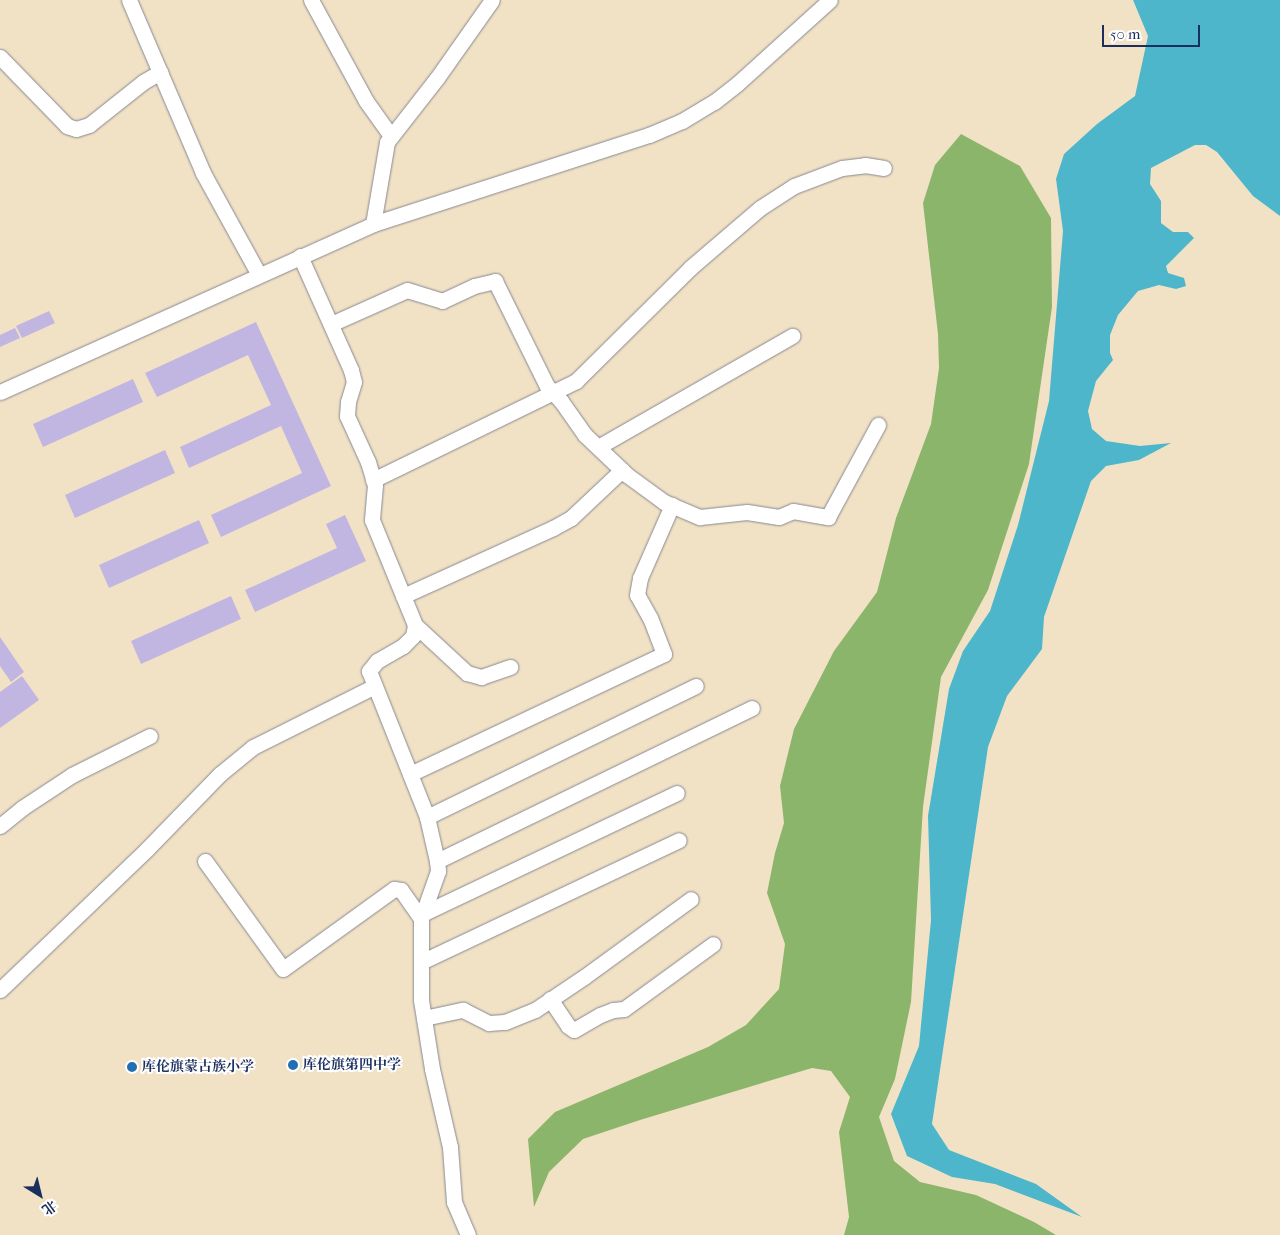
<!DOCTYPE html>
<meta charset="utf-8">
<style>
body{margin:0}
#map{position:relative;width:1280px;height:1235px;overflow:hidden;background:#f2e2c5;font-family:"IM FELL French Canon","Noto Serif SC",serif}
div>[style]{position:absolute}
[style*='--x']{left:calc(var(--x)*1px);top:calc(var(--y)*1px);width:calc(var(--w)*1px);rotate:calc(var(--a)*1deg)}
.forest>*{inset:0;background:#8cb56c}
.water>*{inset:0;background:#4db6cb}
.building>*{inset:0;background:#c1b6e1}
.roads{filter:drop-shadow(0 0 1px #868892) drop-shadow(0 0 1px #868892)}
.minor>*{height:15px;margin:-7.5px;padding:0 7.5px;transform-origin:7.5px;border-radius:7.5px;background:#fff}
.dots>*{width:14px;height:14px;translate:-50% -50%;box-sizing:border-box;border:2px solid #fff;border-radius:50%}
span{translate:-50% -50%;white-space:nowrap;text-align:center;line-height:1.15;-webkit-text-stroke:4px #fff;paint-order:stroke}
.poi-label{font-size:14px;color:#1b2f5e;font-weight:700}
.left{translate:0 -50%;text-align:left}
.north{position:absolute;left:15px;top:1170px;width:50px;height:50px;-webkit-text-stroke:4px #fff;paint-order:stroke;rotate:144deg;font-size:14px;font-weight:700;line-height:20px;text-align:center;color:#1b2f5e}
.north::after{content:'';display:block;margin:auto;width:18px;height:22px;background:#1b2f5e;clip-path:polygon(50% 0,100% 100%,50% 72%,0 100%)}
.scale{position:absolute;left:1102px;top:25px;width:98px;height:22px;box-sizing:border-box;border:2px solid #1b2f5e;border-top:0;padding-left:6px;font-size:15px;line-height:18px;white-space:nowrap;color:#1b2f5e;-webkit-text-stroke:4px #fff;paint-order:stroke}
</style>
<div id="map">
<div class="forest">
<div style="clip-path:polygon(961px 134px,1020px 166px,1051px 218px,1052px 307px,1029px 464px,988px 590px,941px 677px,923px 807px,911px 1002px,895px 1079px,879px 1117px,894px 1161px,920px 1182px,976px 1195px,1034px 1222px,1056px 1235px,844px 1235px,849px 1217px,839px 1132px,850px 1097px,831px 1071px,812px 1068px,640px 1120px,583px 1139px,549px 1172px,534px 1207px,528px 1139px,555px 1112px,708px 1047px,746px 1025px,779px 989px,785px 944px,767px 893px,775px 853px,784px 823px,780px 786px,794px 729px,834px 651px,877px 592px,896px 518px,931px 424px,939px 368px,938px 334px,923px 203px,935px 165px)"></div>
</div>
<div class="water">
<div style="clip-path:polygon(1133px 0,1280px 0,1280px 216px,1253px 196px,1217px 152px,1206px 145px,1195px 145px,1151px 168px,1150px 184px,1161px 201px,1161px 223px,1173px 232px,1188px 232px,1194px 238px,1166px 266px,1168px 273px,1184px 278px,1186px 286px,1176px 289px,1159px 285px,1138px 291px,1118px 315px,1110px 335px,1110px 353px,1113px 360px,1096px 381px,1088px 411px,1092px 429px,1106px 441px,1140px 446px,1171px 443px,1139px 460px,1106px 466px,1091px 481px,1044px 617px,1042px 649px,1007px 696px,988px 747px,932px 1124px,949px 1150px,1036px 1184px,1082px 1217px,995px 1184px,952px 1177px,907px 1156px,891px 1114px,919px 1046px,931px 920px,928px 816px,949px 689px,963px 651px,990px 611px,1018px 525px,1049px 401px,1063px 231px,1056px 179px,1064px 154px,1097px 124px,1135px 96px,1148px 36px)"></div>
</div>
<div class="building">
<div style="clip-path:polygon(49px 311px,55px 323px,22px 338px,16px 326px)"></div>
<div style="clip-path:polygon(256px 322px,331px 486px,221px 537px,211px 515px,302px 473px,281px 426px,189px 468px,180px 447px,271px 405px,248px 355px,157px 397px,145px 373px)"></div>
<div style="clip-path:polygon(15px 328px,20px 338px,0 347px,0 335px)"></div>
<div style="clip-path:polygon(133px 379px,143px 402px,43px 447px,33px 424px)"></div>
<div style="clip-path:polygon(165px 450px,175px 473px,75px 518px,65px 495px)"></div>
<div style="clip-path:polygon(345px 515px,366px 561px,255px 612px,245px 590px,337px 548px,326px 524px)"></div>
<div style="clip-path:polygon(199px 520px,209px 543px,109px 588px,99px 565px)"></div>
<div style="clip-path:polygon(231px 596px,241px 619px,141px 664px,131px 641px)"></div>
<div style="clip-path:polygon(0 637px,24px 672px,11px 682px,0 666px)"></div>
<div style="clip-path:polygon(22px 676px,39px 700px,0 728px,0 692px)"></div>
</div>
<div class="roads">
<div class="minor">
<div style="--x:129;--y:0;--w:188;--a:66.8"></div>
<div style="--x:203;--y:173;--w:116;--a:61.2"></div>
<div style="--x:311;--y:0;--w:115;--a:61.4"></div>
<div style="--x:366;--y:101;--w:43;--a:54.5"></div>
<div style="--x:0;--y:57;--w:96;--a:45.8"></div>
<div style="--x:67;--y:126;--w:9;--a:18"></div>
<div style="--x:76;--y:129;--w:14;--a:-17"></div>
<div style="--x:89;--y:125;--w:69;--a:-38.5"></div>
<div style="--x:143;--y:82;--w:20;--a:-30"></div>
<div style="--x:373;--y:224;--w:83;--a:-80.3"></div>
<div style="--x:387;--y:142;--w:81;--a:-52"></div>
<div style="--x:437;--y:78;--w:95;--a:-54.8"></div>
<div style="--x:300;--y:256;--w:125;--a:65.9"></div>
<div style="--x:351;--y:370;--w:12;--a:76"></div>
<div style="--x:354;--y:382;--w:21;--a:107"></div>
<div style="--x:348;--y:402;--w:14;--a:94"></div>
<div style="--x:347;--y:416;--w:51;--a:65.5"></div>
<div style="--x:368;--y:462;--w:24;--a:73"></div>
<div style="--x:375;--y:485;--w:35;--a:95"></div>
<div style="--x:372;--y:520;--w:113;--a:67.7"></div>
<div style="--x:415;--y:625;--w:11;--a:100"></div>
<div style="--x:413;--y:636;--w:14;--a:135"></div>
<div style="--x:403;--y:646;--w:30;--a:150"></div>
<div style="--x:377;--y:661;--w:13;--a:129"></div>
<div style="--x:369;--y:671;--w:157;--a:68.3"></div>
<div style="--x:427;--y:817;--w:45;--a:77.2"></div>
<div style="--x:437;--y:861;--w:10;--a:84"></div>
<div style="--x:438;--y:871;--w:51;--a:109.5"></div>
<div style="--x:421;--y:919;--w:81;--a:90"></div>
<div style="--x:421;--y:1000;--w:70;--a:80.9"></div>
<div style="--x:432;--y:1069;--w:80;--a:77"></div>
<div style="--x:450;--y:1147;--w:55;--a:85.8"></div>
<div style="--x:454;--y:1202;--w:36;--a:67"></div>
<div style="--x:331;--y:324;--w:83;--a:-24.1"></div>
<div style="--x:407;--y:290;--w:37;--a:17"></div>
<div style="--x:442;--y:301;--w:35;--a:-25"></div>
<div style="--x:474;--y:286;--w:22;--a:-13"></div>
<div style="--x:495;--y:281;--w:117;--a:63.7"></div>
<div style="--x:547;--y:386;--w:21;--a:47"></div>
<div style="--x:561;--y:401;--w:42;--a:54.8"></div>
<div style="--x:585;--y:435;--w:58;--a:43.6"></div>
<div style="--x:627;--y:475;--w:46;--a:36.1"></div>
<div style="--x:664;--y:502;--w:39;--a:23"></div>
<div style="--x:700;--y:517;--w:47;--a:-6.1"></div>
<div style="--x:747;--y:512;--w:32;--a:9"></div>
<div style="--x:779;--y:517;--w:15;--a:-23"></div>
<div style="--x:793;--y:511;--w:36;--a:10"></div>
<div style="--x:828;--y:517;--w:105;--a:-61.5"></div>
<div style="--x:0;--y:392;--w:409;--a:-24.2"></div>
<div style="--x:373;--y:224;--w:290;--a:-17.9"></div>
<div style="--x:649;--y:135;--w:36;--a:-23"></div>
<div style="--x:682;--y:121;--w:37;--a:-31"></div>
<div style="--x:714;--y:102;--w:29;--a:-38"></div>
<div style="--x:737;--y:84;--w:125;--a:-42.1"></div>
<div style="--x:598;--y:447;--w:224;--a:-29.8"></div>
<div style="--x:373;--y:480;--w:226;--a:-26"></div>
<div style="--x:576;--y:381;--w:161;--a:-44.7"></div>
<div style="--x:690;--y:268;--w:92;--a:-40.6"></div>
<div style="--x:760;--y:208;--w:40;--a:-32.9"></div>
<div style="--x:794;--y:186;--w:51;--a:-20.6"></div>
<div style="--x:842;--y:168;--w:23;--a:-7"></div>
<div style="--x:865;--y:165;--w:19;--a:9"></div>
<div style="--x:403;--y:596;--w:165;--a:-24.4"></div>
<div style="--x:553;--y:528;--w:21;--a:-29"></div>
<div style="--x:571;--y:518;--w:70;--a:-43.3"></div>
<div style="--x:415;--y:625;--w:71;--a:42.7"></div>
<div style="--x:467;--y:673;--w:15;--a:16"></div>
<div style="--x:481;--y:677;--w:31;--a:-19"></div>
<div style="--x:410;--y:774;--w:281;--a:-25.3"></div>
<div style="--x:664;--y:654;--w:39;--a:-111"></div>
<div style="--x:650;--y:618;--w:26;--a:-119"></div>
<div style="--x:637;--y:595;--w:17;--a:-80"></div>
<div style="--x:640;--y:578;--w:80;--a:-66.3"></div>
<div style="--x:427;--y:817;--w:299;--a:-26"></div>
<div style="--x:0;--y:826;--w:28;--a:-39"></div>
<div style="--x:22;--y:808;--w:60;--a:-33.4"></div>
<div style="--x:72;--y:775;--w:87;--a:-26.6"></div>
<div style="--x:205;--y:861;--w:133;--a:54.2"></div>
<div style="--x:283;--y:969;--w:137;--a:-35.8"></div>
<div style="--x:394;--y:889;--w:7;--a:8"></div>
<div style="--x:401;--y:890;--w:35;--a:55"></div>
<div style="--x:437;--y:861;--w:350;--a:-25.9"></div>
<div style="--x:422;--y:914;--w:282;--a:-25.4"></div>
<div style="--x:421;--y:962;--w:285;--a:-25.3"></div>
<div style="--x:0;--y:990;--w:204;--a:-43.8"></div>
<div style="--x:147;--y:849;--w:105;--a:-45.8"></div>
<div style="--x:220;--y:774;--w:43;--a:-39.3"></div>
<div style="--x:253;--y:747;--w:136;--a:-26.6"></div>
<div style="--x:550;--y:999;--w:32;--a:56"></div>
<div style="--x:568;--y:1026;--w:7;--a:34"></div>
<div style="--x:574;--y:1030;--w:30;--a:-30"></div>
<div style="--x:600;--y:1015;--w:14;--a:-21"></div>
<div style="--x:613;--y:1010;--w:11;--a:-5"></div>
<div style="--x:624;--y:1009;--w:110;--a:-36.1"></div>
<div style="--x:424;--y:1018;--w:40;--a:-12"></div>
<div style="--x:463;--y:1010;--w:29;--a:27"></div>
<div style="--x:489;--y:1023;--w:16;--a:-4"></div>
<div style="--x:505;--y:1022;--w:32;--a:-22"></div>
<div style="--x:535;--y:1010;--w:59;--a:-34"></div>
<div style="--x:584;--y:977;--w:132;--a:-36.1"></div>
</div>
</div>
<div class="dots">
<div style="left:293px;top:1065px;background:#1f6fb2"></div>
<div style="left:132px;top:1067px;background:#1f6fb2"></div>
</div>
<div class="poi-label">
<span class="left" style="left:303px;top:1065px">库伦旗第四中学</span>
<span class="left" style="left:142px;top:1067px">库伦旗蒙古族小学</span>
</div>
<div class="north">北</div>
<div class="scale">50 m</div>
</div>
